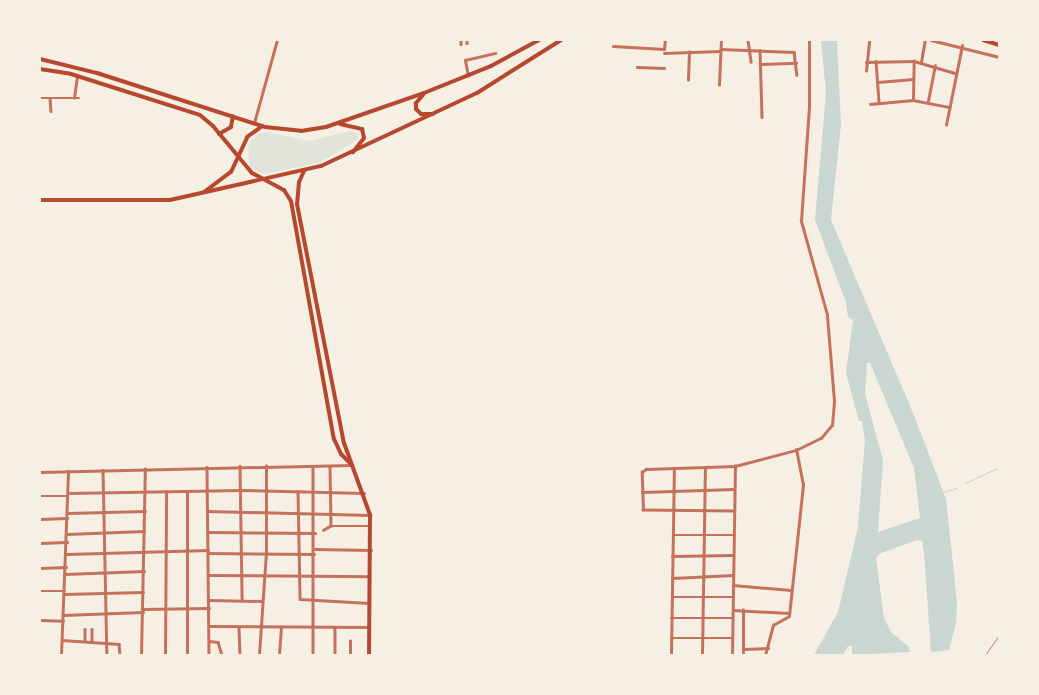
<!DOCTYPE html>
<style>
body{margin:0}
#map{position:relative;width:1039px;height:695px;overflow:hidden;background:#f6efe4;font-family:"PT Sans",sans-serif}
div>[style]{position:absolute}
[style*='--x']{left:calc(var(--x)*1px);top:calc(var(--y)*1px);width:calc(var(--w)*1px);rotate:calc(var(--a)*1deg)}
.green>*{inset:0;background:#e2e4dc}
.water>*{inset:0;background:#c9d6d2}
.stream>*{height:1px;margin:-0.5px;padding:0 0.5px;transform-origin:0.5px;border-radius:0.5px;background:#c9d6d2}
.minor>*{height:2.5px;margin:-1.25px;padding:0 1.25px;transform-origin:1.25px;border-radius:1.25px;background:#c5725c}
.primary>*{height:4px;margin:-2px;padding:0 2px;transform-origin:2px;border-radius:2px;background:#b5482f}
.rail>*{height:1px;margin:-0.5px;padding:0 0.5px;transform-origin:0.5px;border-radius:0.5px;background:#cf8b77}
span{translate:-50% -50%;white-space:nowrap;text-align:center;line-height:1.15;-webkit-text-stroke:5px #f6efe4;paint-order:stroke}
.frame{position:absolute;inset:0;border:41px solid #f6efe4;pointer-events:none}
</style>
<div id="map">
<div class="green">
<div style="clip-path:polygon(351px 131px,358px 134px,357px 140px,319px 163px,263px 174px,250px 168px,248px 145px,257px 134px,267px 132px,309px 141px)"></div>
</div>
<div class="water">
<div style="clip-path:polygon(evenodd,821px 40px,837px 40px,838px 64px,841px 124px,831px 220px,913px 413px,946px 499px,957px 602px,956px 624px,949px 650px,931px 652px,924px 553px,922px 541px,917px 540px,879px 554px,876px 558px,884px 618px,891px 632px,909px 647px,910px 652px,852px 655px,852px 646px,848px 646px,843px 655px,814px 655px,838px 612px,858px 527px,865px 441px,862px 421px,859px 421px,846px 373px,853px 320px,848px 317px,846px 302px,815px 220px,826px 92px,821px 40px,867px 363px,870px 363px,914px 468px,920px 518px,878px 532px,883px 460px,865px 394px,867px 363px)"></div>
</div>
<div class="stream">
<div style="--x:965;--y:483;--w:38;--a:-25"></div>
<div style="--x:943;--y:492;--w:14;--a:-17"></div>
</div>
<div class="minor">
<div style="--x:461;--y:40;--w:4;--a:90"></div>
<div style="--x:467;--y:40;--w:3;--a:90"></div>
<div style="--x:748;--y:40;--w:22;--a:82"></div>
<div style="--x:931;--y:40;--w:70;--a:14"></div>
<div style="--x:613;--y:46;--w:51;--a:3.4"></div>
<div style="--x:664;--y:49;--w:9;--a:-84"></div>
<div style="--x:721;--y:49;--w:73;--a:2.4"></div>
<div style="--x:794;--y:52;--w:23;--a:83"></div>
<div style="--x:760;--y:50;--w:67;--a:88.3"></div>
<div style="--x:664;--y:53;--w:56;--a:-2"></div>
<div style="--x:876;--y:61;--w:41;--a:85.8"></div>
<div style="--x:866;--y:62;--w:48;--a:-1.2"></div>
<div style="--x:914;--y:61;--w:43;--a:16.3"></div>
<div style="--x:921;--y:62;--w:22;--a:-80"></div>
<div style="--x:761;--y:64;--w:35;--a:-2"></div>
<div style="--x:637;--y:67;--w:27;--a:2"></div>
<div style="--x:866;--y:71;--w:31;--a:-84"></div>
<div style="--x:468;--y:76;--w:16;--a:-101"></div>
<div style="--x:465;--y:60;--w:31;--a:-13"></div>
<div style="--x:688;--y:80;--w:28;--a:-88"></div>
<div style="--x:878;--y:82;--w:35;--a:-5"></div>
<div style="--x:719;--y:85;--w:45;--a:-87.5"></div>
<div style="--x:40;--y:98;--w:39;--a:0"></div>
<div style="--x:50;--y:98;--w:13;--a:86"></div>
<div style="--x:74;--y:98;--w:22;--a:-82"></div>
<div style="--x:913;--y:100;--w:39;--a:-89"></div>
<div style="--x:928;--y:101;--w:36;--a:-79"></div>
<div style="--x:870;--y:104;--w:43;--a:-5.3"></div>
<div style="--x:913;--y:100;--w:37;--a:11"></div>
<div style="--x:254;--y:123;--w:86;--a:-74.5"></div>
<div style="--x:946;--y:125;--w:81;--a:-78.6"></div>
<div style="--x:240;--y:466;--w:134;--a:89.1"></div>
<div style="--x:207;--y:467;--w:188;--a:89.4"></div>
<div style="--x:313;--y:467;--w:188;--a:90"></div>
<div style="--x:330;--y:467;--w:59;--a:89"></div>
<div style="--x:103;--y:470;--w:185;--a:88.8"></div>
<div style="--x:40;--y:472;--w:311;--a:-1.3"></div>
<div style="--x:298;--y:491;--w:108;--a:88.9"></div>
<div style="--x:300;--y:599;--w:69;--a:3.3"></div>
<div style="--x:642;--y:492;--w:92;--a:-1.9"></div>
<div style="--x:68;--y:493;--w:173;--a:-1"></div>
<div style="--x:241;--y:490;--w:123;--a:1.4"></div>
<div style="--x:40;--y:496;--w:28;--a:0"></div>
<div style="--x:208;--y:511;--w:162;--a:1.4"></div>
<div style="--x:734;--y:511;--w:91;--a:-179.4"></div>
<div style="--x:643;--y:510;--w:38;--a:-92"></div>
<div style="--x:642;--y:472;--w:5;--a:-37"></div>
<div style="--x:646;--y:469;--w:89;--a:-1.9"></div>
<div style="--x:735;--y:466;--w:63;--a:-14.7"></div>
<div style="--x:796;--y:450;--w:28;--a:-26"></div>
<div style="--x:821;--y:438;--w:17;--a:-50"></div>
<div style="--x:832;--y:425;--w:24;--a:-85"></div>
<div style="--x:834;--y:401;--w:86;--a:-94.7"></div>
<div style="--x:827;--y:315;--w:98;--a:-105.5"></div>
<div style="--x:801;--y:221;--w:115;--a:-86"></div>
<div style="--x:809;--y:106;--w:66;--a:-90"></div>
<div style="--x:68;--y:513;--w:77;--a:-1.5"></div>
<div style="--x:40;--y:519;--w:27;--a:-2"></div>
<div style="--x:323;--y:530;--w:8;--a:-30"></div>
<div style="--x:330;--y:526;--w:41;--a:0"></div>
<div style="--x:208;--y:532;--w:107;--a:0.5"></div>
<div style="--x:67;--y:534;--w:77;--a:-2.2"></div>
<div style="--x:673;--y:535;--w:61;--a:0"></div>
<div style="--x:40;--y:543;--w:27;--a:-2"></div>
<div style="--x:315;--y:549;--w:56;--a:1"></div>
<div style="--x:208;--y:553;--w:106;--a:0.5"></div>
<div style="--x:67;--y:554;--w:141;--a:-1.6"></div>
<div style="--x:672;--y:556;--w:61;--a:-0.9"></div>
<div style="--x:40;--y:568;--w:26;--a:-2"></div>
<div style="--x:65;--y:574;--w:79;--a:-2.2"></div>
<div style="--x:208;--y:575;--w:161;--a:0.4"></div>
<div style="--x:672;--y:578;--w:61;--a:-2.8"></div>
<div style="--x:733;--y:585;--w:58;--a:4.9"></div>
<div style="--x:40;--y:591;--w:25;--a:0"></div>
<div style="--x:64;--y:594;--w:79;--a:-1.5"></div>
<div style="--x:672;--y:597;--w:61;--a:0"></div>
<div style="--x:209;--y:600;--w:53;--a:1.1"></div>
<div style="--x:143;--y:609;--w:66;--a:-0.9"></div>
<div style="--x:733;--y:610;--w:56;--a:3.1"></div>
<div style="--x:63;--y:615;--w:80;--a:-2.1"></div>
<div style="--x:671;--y:618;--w:61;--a:0"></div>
<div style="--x:40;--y:620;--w:23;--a:2"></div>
<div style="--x:209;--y:626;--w:160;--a:0.4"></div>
<div style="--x:239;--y:627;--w:28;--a:88"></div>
<div style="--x:335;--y:628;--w:27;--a:90"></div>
<div style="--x:85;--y:629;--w:12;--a:90"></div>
<div style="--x:92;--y:629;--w:13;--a:90"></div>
<div style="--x:671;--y:638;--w:62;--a:0"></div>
<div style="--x:62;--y:640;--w:57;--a:4"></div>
<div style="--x:119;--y:644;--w:11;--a:85"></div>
<div style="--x:209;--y:641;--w:9;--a:6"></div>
<div style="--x:218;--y:642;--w:14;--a:73"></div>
<div style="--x:743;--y:649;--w:25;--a:-2"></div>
<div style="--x:61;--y:655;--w:184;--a:-87.8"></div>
<div style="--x:141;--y:655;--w:186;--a:-88.8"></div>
<div style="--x:165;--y:655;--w:163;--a:-89.6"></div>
<div style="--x:187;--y:655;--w:163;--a:-90"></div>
<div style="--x:259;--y:655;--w:102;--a:-86.1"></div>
<div style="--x:266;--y:553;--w:87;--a:-90"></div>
<div style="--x:279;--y:655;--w:28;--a:-86"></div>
<div style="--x:350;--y:655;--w:14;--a:-90"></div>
<div style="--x:671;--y:655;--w:186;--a:-89.1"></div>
<div style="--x:702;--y:655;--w:187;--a:-89.1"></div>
<div style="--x:732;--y:655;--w:189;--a:-89.1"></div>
<div style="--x:743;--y:655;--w:45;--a:-90"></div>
<div style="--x:765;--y:655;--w:31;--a:-75"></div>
<div style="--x:773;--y:625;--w:18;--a:-29"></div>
<div style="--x:789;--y:616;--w:132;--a:-83.9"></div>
<div style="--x:803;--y:485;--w:36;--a:-101"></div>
</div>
<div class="primary">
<div style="--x:983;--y:40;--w:17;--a:17"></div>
<div style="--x:40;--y:59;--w:59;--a:13.8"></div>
<div style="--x:97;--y:73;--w:176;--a:17.8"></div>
<div style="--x:265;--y:127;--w:36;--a:6"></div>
<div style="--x:301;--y:131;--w:25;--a:-9"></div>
<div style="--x:326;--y:127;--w:104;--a:-19.1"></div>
<div style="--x:424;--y:93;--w:72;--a:-21.9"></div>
<div style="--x:491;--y:66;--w:55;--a:-28.4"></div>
<div style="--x:40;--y:69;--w:31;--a:9"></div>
<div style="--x:71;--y:74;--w:135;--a:17.6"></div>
<div style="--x:200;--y:115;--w:17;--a:40"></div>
<div style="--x:213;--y:126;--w:61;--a:50.3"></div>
<div style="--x:252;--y:173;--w:36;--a:28"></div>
<div style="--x:284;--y:190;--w:13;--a:58"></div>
<div style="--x:291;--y:201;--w:242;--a:79.8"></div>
<div style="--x:334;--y:439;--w:17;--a:65"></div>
<div style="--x:341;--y:454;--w:16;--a:45"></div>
<div style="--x:423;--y:95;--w:11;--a:131"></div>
<div style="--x:416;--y:103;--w:6;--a:90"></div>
<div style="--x:416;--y:109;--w:7;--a:45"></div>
<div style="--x:421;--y:114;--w:12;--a:0"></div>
<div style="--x:340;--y:124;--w:23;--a:13"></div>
<div style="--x:362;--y:129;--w:9;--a:77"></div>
<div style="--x:364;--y:138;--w:18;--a:128"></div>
<div style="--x:219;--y:134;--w:14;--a:-30"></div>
<div style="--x:231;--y:127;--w:11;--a:-80"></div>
<div style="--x:304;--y:171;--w:12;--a:114"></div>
<div style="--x:299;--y:182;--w:22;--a:95"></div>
<div style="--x:297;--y:204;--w:244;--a:78.9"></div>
<div style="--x:344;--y:443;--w:77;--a:70.1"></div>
<div style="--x:370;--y:515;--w:140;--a:90.4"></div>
<div style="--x:204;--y:192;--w:34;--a:-37"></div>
<div style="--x:231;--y:172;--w:38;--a:-65"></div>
<div style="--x:247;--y:137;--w:19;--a:-36"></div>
<div style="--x:40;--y:200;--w:130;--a:0"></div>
<div style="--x:170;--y:200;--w:155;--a:-12.7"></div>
<div style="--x:321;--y:166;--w:172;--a:-25.1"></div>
<div style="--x:477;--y:93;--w:99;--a:-32.2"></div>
</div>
<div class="rail">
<div style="--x:985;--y:655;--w:24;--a:-55"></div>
<div style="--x:998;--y:655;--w:1;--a:-45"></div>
</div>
<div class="frame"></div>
</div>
